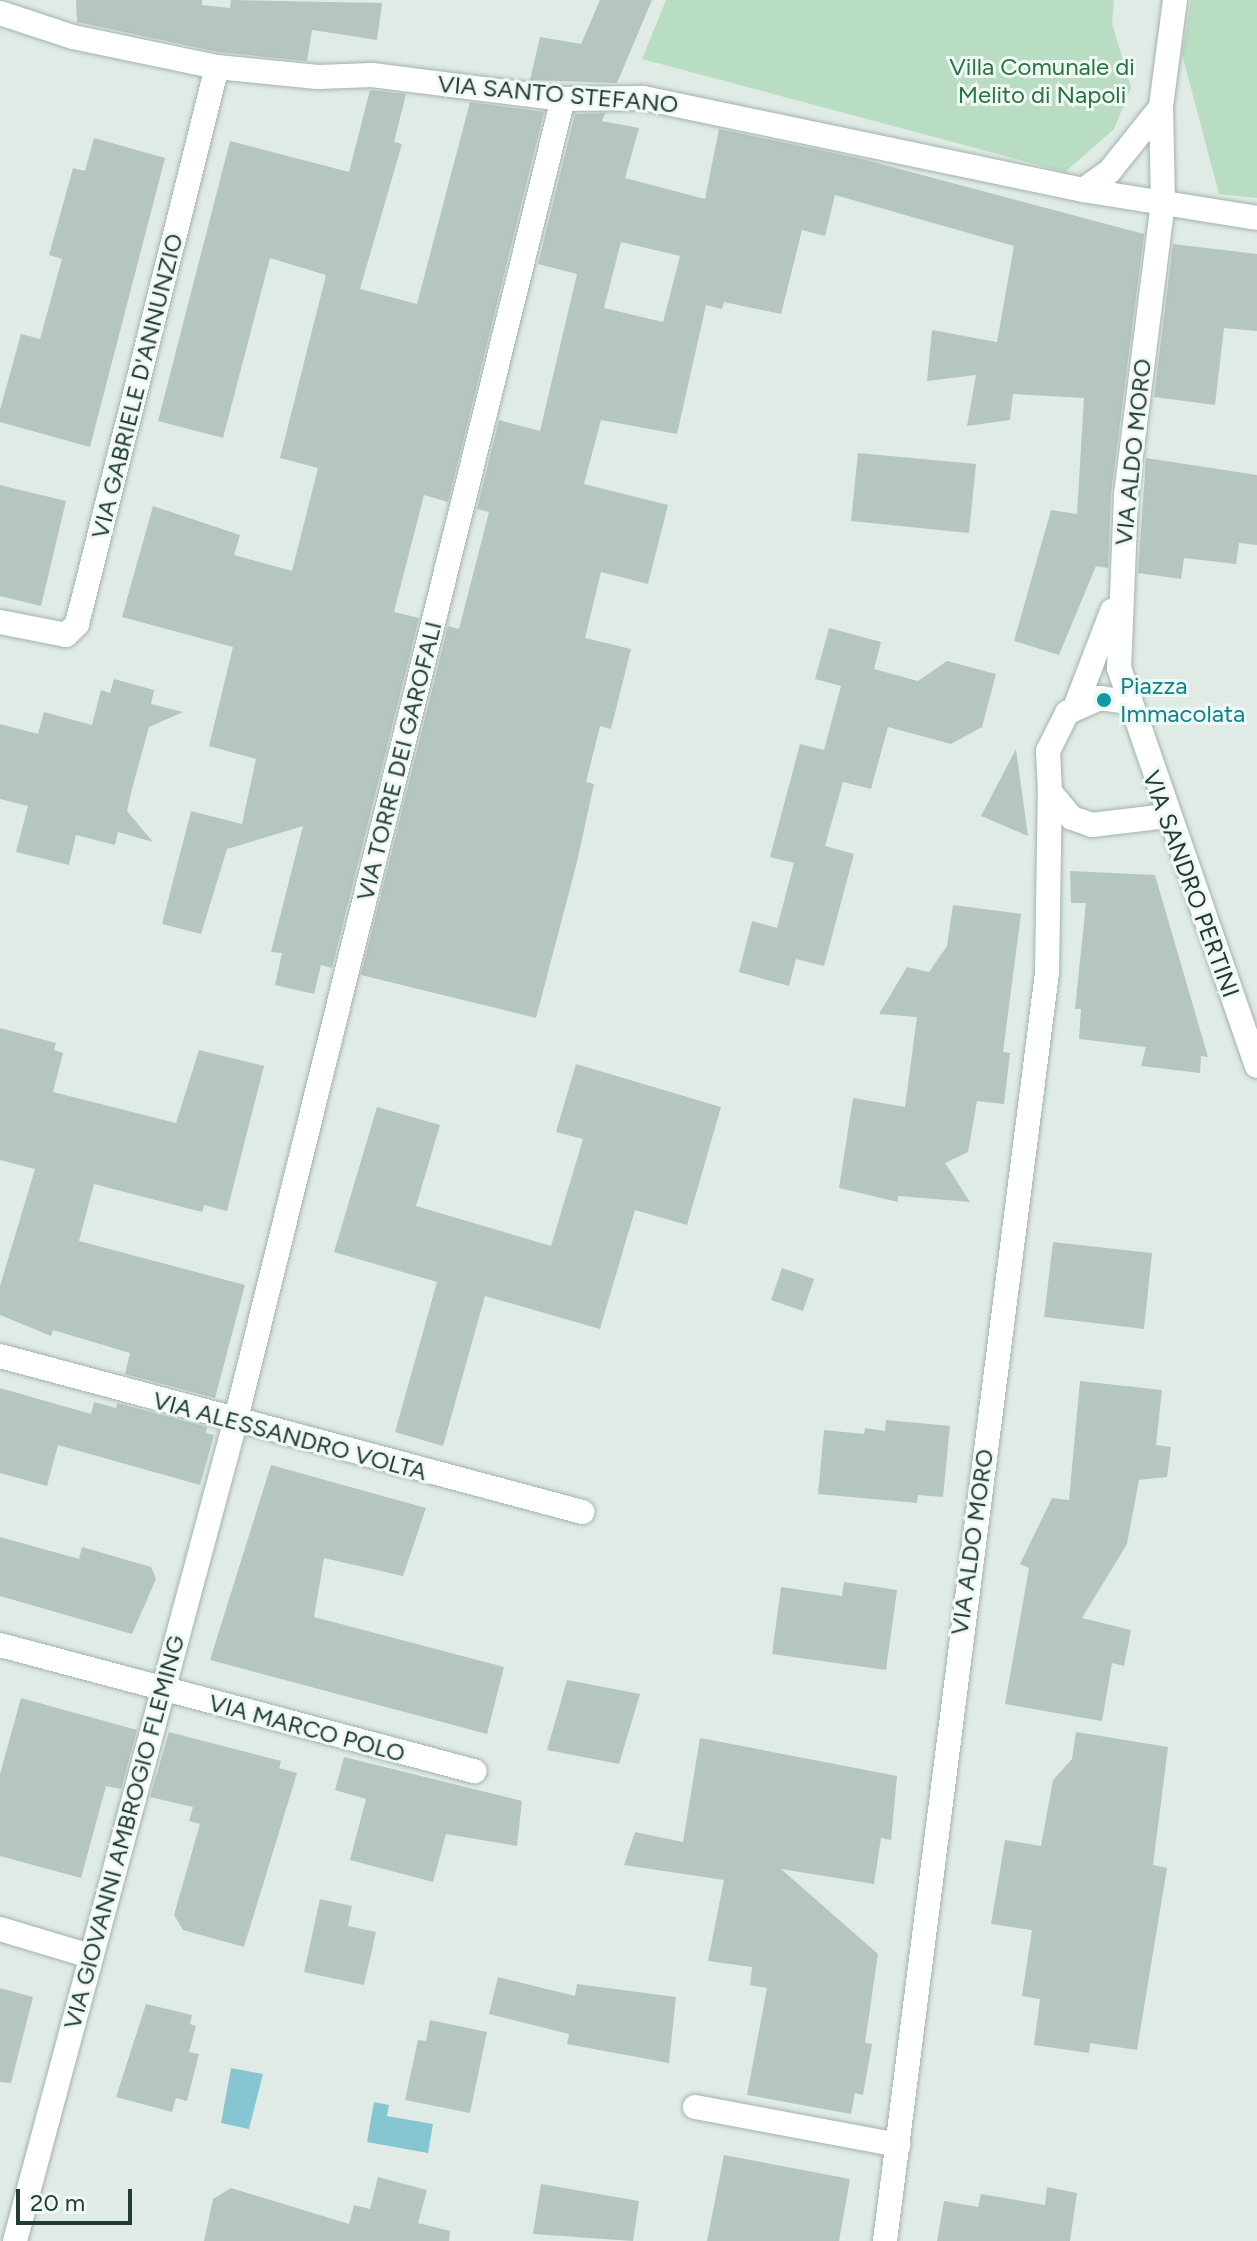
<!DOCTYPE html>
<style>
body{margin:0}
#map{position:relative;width:1257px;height:2241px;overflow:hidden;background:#e0ebe6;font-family:Figtree,sans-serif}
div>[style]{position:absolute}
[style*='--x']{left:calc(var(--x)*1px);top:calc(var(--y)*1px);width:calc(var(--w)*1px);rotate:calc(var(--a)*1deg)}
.green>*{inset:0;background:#b8ddc2}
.water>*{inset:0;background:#86c6d2}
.building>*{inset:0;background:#b5c6bf}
.roads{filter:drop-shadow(0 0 2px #a3b3ad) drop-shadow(0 0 2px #a3b3ad)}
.minor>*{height:24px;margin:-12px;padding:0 12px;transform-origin:12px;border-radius:12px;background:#fff}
.dots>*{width:22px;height:22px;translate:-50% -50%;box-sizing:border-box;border:4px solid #f0f8f4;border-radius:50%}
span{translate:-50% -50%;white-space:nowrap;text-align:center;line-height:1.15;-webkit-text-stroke:6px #f0f8f4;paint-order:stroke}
.park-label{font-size:24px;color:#2a7346}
.street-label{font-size:24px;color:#203c34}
.culture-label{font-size:24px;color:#0d838f}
.left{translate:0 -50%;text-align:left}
.scale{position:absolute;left:16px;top:2189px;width:116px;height:36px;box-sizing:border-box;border:4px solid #203c34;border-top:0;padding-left:10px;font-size:24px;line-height:28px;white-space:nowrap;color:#203c34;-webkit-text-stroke:6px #f0f8f4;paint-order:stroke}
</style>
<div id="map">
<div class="green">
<div style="clip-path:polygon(666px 0,1114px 0,1112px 23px,1131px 88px,1114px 129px,1065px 172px,642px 59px)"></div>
<div style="clip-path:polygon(1191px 0,1257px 0,1257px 198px,1219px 194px,1182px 54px)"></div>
</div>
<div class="water">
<div style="clip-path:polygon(231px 2068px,263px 2074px,249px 2129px,221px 2123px)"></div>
<div style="clip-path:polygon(374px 2102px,389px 2105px,387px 2116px,433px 2124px,428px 2153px,367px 2142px)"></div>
</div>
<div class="building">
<div style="clip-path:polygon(76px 0,202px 0,202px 5px,230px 8px,231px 0,382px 3px,377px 40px,312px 30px,307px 61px,218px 52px,77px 22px)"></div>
<div style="clip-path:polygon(600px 0,652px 0,617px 83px,530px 80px,540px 37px,581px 44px)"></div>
<div style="clip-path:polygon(370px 90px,406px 94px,394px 142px,402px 144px,360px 289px,417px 304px,470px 102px,544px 112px,448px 502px,424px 495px,394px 612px,419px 618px,332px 968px,321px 965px,314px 994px,275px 985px,282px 953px,271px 952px,303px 826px,227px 849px,201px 934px,162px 924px,191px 811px,242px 824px,256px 759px,209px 746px,233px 647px,122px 617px,153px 506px,240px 535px,234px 555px,292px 571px,318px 468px,280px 458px,326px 275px,270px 258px,223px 438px,158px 421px,230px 141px,349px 172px)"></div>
<div style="clip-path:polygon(evenodd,605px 113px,602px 121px,639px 128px,625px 178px,705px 199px,719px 129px,862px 159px,1144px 234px,1111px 494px,1108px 568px,1096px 566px,1059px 655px,1014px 641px,1051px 510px,1077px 514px,1084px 398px,1013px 394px,1010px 420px,967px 426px,976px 375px,927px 381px,932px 330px,997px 342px,1014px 246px,835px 195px,825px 236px,802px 230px,781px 314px,724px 302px,722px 309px,706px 305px,677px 434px,601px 420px,584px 484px,668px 505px,648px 584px,601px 572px,585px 638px,631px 649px,611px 729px,600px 726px,586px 782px,594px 784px,577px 862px,536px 1018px,361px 975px,448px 626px,459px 629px,489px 512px,477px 509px,499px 420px,540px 431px,577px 274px,538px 264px,575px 114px,605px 113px,621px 242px,680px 256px,663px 322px,604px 308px,621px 242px)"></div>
<div style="clip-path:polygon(94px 138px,165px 158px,90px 447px,0 422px,0 410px,21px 334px,40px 339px,62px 259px,49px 255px,73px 168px,85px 171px)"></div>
<div style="clip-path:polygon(1173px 244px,1257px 254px,1257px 331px,1224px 328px,1215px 405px,1154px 397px)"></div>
<div style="clip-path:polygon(858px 453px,976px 464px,969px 533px,851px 521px)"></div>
<div style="clip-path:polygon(1146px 458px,1257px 475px,1257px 545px,1239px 543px,1236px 564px,1184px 558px,1181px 579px,1138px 573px)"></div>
<div style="clip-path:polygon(0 485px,66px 501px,41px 606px,0 596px)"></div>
<div style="clip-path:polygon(829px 628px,881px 642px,874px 669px,918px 681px,947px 661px,996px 674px,982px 727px,951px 744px,888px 727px,871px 789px,843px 782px,825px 846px,854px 854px,824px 966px,796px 959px,789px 986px,739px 972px,752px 921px,777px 928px,794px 863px,770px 857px,800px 744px,824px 750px,841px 686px,815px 679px)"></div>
<div style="clip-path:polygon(114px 679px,154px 690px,151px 704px,183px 712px,149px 727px,132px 789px,127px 811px,153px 842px,118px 832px,115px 845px,76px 835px,69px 865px,16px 852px,28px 806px,0 799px,0 724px,38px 734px,44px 712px,92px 725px,101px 690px,110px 693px)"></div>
<div style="clip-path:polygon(1016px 749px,1028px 836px,981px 816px)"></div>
<div style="clip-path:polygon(1070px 871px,1155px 875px,1208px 1057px,1201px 1056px,1200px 1073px,1141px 1066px,1146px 1047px,1079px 1039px,1081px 1009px,1075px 1009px,1086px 903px,1071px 903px)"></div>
<div style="clip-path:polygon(953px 905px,1021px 914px,1003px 1052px,1010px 1053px,1004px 1104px,977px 1101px,968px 1152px,945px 1163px,970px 1202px,898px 1196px,898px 1202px,839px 1188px,853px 1098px,905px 1107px,917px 1017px,879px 1014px,907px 967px,929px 972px,947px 946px)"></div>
<div style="clip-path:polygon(0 1028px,56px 1043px,54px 1050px,63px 1053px,53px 1092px,176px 1123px,199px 1050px,264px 1066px,227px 1211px,204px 1205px,202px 1212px,94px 1184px,79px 1241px,245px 1285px,215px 1398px,125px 1374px,130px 1353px,53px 1330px,51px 1336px,0 1315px,0 1286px,35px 1169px,0 1160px)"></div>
<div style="clip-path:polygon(576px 1064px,721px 1107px,687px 1225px,635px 1210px,600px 1329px,485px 1296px,443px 1446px,395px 1432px,437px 1282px,334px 1252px,377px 1107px,440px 1125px,416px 1206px,551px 1246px,583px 1139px,556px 1132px)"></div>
<div style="clip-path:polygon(1053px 1242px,1152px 1253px,1144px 1329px,1044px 1317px)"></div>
<div style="clip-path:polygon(782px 1268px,814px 1279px,803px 1311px,771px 1300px)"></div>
<div style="clip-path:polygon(1080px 1381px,1162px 1390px,1156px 1445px,1171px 1447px,1167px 1477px,1139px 1480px,1127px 1544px,1082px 1618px,1131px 1630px,1124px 1666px,1112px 1663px,1102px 1721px,1005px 1704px,1029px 1568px,1020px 1564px,1052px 1498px,1069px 1500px)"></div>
<div style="clip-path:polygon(0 1388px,91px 1414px,94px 1402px,116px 1408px,117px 1403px,207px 1427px,206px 1433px,214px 1435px,200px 1485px,58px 1445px,47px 1486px,0 1473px)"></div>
<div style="clip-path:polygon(886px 1420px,950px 1426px,943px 1497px,918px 1495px,917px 1503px,818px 1494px,824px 1430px,864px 1434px,865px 1428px,885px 1431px)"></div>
<div style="clip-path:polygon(271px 1465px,426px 1508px,403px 1576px,324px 1558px,314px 1617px,504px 1667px,487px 1734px,210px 1660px)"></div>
<div style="clip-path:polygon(0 1537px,79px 1559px,82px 1547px,151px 1567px,156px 1579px,132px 1634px,0 1596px)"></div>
<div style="clip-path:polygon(844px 1582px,897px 1590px,886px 1670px,772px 1654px,781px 1587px,842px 1596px)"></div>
<div style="clip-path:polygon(567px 1680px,640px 1694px,619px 1764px,547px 1750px)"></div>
<div style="clip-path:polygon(21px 1698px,137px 1730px,121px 1789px,106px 1786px,81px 1878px,0 1856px,0 1774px)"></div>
<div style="clip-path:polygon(169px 1732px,281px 1761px,279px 1768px,297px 1773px,244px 1947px,183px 1930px,174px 1915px,200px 1824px,189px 1821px,193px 1807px,150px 1797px)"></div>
<div style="clip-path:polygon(1076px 1732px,1168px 1747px,1153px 1865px,1167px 1868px,1137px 2050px,1090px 2043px,1089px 2053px,1034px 2045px,1040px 1999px,1022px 1996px,1032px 1930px,991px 1924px,1005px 1840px,1041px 1846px,1053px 1780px,1072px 1759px)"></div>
<div style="clip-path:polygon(700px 1738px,897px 1776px,891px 1840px,881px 1838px,874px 1884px,781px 1869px,878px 1954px,865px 2043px,872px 2044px,863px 2095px,855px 2093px,851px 2114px,747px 2095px,767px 1988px,750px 1985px,752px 1967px,708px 1961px,724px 1880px,624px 1865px,635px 1832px,683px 1842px)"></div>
<div style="clip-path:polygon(344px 1757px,522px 1801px,517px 1846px,446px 1834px,433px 1882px,350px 1860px,366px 1799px,335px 1790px)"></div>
<div style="clip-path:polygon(320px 1899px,352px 1906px,348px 1926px,376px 1932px,364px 1985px,304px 1972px)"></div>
<div style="clip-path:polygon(498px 1977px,575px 1996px,577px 1984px,676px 1997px,669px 2063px,567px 2044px,569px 2034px,489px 2014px)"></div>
<div style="clip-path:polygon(0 1988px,33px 1997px,11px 2083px,0 2082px)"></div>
<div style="clip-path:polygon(146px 2004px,192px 2015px,190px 2024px,196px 2026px,189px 2052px,199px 2054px,187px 2101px,176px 2098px,172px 2112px,116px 2097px)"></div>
<div style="clip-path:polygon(430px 2020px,487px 2032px,470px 2113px,405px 2100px,418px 2040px,426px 2041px)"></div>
<div style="clip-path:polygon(724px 2155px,850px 2179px,839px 2241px,707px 2241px)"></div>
<div style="clip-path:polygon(378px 2177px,427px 2190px,418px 2223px,450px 2231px,449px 2241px,204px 2241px,213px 2199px,231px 2188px,349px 2224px,354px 2205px,370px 2209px)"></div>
<div style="clip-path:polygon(541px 2184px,639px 2201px,633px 2241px,533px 2234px)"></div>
<div style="clip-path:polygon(1047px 2187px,1077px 2193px,1070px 2241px,937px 2241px,944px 2201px,978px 2207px,981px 2194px,1045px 2205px)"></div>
</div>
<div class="roads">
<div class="minor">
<div style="--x:1175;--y:0;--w:108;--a:97.5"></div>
<div style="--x:1161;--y:107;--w:95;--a:88.8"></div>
<div style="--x:1163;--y:202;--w:296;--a:97.2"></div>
<div style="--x:1126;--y:496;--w:172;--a:92.3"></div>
<div style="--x:1119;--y:668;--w:421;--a:70.9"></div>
<div style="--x:0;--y:13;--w:77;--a:18.2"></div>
<div style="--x:73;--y:37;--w:147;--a:11.8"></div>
<div style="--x:217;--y:67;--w:101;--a:5.7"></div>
<div style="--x:318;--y:77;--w:54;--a:-2.1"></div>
<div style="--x:372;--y:75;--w:193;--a:7.2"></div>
<div style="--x:563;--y:99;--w:80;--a:-0.7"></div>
<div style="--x:643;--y:98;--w:450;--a:11.8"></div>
<div style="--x:1083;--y:190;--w:176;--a:9.1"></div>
<div style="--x:1083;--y:190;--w:32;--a:-35"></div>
<div style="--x:1109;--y:172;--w:83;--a:-51.3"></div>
<div style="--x:0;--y:622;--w:67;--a:11.1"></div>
<div style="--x:66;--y:635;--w:16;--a:-45"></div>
<div style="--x:77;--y:624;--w:574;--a:-75.89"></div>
<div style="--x:1126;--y:702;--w:26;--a:-171"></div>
<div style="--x:1100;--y:698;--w:36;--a:156"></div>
<div style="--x:1067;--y:713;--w:42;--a:116.6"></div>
<div style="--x:1048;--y:751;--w:41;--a:87.2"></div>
<div style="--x:1050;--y:792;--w:34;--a:50"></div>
<div style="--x:1072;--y:818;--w:21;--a:19"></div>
<div style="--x:1092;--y:825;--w:75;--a:-6.9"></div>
<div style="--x:1076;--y:705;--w:101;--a:-69"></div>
<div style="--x:0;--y:1356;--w:603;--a:15"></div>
<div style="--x:0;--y:1645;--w:491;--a:14.9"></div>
<div style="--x:0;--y:1929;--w:94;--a:16.7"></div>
<div style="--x:695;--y:2107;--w:207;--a:10.6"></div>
<div style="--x:15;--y:2241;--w:847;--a:-74.95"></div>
<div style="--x:235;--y:1423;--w:1364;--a:-76.09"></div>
<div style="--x:885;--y:2241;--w:1278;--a:-82.72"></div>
<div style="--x:1047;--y:973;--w:181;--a:-89.1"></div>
</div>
</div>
<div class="dots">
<div style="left:1104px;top:700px;background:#0f9aa8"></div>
</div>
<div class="park-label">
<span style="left:1042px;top:81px">Villa Comunale di<br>Melito di Napoli</span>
</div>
<div class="street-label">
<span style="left:558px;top:94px;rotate:5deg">VIA SANTO STEFANO</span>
<span style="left:137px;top:386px;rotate:-76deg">VIA GABRIELE D'ANNUNZIO</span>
<span style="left:1133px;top:452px;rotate:-84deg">VIA ALDO MORO</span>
<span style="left:399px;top:761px;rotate:-76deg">VIA TORRE DEI GAROFALI</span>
<span style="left:1191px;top:884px;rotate:70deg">VIA SANDRO PERTINI</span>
<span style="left:290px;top:1436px;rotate:15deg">VIA ALESSANDRO VOLTA</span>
<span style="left:972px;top:1542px;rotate:-82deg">VIA ALDO MORO</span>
<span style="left:307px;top:1728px;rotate:15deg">VIA MARCO POLO</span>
<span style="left:124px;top:1832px;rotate:-75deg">VIA GIOVANNI AMBROGIO FLEMING</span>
</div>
<div class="culture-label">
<span class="left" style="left:1120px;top:700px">Piazza<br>Immacolata</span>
</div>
<div class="scale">20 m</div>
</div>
